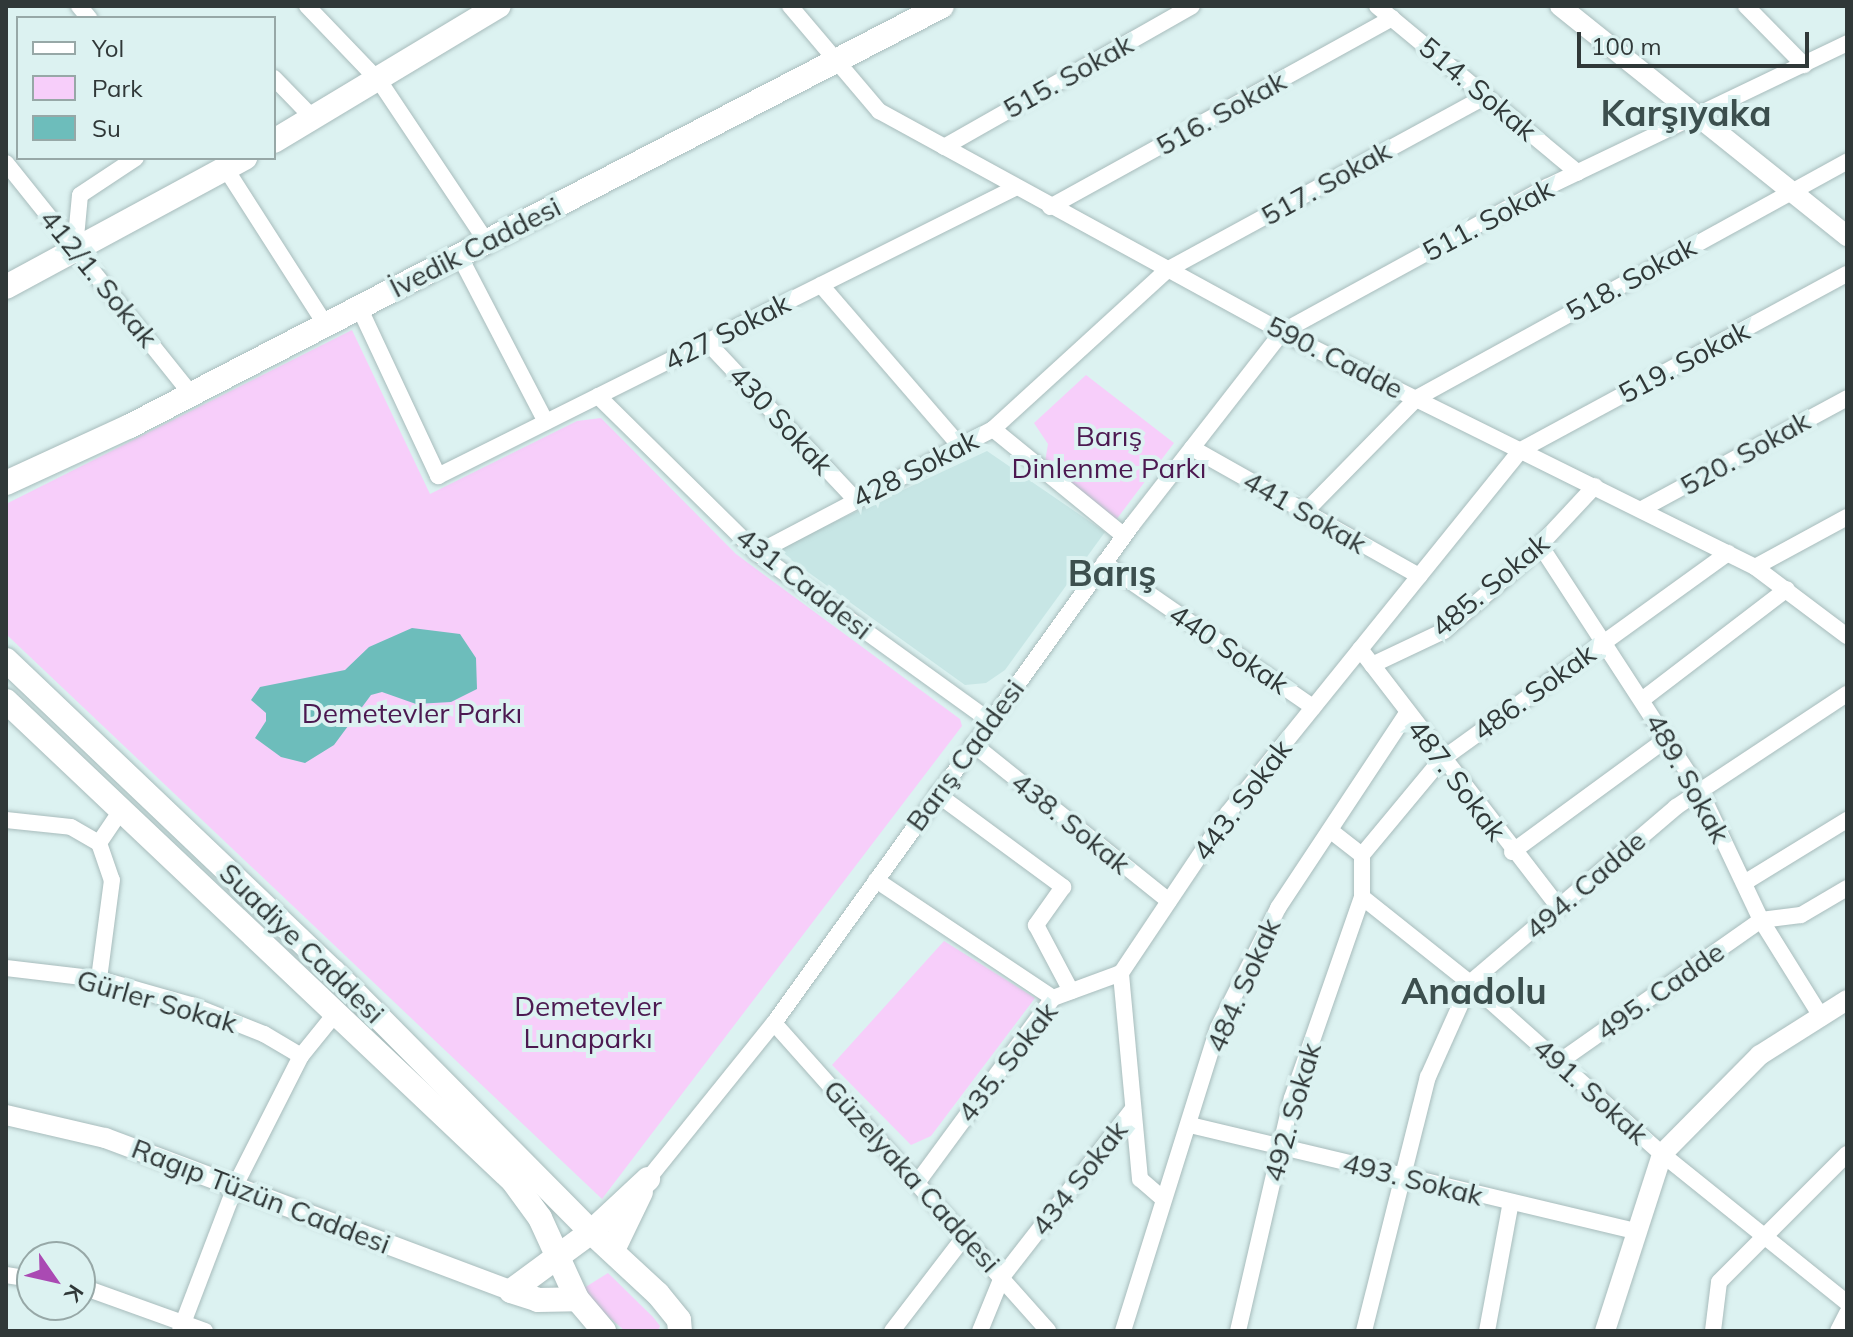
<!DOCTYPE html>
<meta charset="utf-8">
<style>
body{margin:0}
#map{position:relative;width:1853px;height:1337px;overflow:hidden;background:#dcf2f1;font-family:Mulish,sans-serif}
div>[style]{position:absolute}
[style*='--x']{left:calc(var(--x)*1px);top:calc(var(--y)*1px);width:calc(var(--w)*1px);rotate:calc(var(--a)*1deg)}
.built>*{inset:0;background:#c7e6e5}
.green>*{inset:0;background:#f7cefa}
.water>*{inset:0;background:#6dbdbb}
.roads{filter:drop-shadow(0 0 2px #a8bcbc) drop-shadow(0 0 2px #a8bcbc)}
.minor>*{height:16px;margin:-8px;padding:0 8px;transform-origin:8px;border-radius:8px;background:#fff}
.tertiary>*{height:20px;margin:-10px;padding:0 10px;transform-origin:10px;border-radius:10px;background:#fff}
.secondary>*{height:24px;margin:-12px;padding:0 12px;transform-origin:12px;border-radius:12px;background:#fff}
span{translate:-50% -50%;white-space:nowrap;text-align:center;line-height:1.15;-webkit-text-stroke:8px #dcf2f1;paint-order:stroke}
.street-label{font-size:28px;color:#303838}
.park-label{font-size:28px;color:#4c1951}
.district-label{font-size:36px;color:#3c4f4e;font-weight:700}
.frame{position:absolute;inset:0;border:8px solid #303838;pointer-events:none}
.legend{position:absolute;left:16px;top:16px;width:260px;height:144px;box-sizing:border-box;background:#dcf2f1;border:2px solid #97a8a7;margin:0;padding:10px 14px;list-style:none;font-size:24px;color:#303838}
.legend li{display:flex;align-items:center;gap:16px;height:40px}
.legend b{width:40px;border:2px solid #97a8a7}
.north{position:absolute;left:16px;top:1241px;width:80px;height:80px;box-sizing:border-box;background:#dcf2f1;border:2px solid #97a8a7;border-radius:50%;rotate:124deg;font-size:22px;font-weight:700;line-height:32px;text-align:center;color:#303838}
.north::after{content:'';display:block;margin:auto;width:28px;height:36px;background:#aa4ab3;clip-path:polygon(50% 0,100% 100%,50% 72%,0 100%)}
.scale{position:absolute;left:1577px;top:32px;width:232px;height:36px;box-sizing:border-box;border:4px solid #303838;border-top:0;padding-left:10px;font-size:24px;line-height:28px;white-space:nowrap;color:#303838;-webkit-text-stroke:6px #dcf2f1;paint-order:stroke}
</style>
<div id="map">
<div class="built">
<div style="clip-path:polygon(987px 451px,1105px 532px,1005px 670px,986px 683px,965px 685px,776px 549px)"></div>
</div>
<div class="green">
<div style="clip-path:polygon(352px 330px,430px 494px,577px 421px,601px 418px,736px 554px,960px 719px,962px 726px,602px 1199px,6px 634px,6px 504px)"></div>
<div style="clip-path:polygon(1086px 375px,1174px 443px,1116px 520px,1045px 462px,1048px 444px,1034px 423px)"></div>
<div style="clip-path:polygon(944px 941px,1035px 998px,931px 1136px,911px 1145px,832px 1065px)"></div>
<div style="clip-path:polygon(608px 1273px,653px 1317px,660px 1326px,658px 1331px,625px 1331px,588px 1299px,584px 1288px)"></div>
</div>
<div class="water">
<div style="clip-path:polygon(412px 628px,460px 634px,476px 658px,477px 689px,451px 702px,416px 704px,382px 692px,371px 695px,334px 745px,305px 763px,281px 757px,255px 738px,266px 721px,266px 713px,251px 700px,260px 687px,345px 670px,369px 647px)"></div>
</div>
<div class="roads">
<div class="minor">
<div style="--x:79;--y:6;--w:16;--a:50"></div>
<div style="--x:307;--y:6;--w:105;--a:46.2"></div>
<div style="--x:380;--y:82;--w:191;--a:56.3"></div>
<div style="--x:790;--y:6;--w:138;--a:49.7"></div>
<div style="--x:879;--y:111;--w:479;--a:28.7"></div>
<div style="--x:1299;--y:341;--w:509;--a:26.36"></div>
<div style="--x:1755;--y:567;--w:115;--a:36.9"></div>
<div style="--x:1377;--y:6;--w:261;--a:39.7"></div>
<div style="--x:1746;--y:6;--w:83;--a:45.5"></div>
<div style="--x:274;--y:78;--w:57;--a:45.7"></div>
<div style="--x:944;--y:147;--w:285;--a:-29.6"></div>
<div style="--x:6;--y:163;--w:296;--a:51.3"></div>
<div style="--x:226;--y:169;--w:184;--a:57.4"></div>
<div style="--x:1050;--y:207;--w:391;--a:-28.9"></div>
<div style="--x:75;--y:248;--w:53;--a:-84.6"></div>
<div style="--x:80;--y:195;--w:67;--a:-33.5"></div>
<div style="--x:459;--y:255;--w:188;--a:62.5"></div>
<div style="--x:821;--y:285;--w:213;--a:49.2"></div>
<div style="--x:359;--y:307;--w:187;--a:64.9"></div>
<div style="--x:438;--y:476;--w:645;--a:-26.53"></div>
<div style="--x:707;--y:342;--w:216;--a:46.7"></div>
<div style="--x:598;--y:396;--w:223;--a:44.6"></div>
<div style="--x:757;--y:553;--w:287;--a:35.8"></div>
<div style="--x:993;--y:429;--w:169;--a:39.2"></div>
<div style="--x:1192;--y:448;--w:261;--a:29.4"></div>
<div style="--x:1642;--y:509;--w:233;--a:-28.4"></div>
<div style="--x:1305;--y:512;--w:160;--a:-45.5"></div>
<div style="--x:1417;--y:398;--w:491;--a:-28.8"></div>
<div style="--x:1540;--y:545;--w:293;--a:57"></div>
<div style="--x:1700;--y:791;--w:143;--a:64.7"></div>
<div style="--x:1761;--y:920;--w:115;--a:58.1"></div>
<div style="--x:757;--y:553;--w:267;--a:-27.7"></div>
<div style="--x:993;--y:429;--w:236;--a:-42.4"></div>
<div style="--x:1167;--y:270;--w:363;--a:-28.6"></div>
<div style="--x:1104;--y:563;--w:254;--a:34.6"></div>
<div style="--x:1755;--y:567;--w:105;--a:-28.5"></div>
<div style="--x:1360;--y:649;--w:326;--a:52.4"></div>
<div style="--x:1372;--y:665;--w:80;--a:-25.3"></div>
<div style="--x:1444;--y:631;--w:108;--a:-40.9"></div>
<div style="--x:1526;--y:560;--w:101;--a:-47"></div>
<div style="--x:1643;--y:699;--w:181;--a:-37.4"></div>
<div style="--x:973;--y:744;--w:251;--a:38.7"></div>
<div style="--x:937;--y:794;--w:157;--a:36.4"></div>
<div style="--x:1063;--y:887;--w:47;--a:125.4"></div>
<div style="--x:1036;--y:925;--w:75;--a:62.1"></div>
<div style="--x:6;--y:820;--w:65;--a:6.1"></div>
<div style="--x:71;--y:827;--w:32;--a:30"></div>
<div style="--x:1331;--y:831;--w:39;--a:38"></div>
<div style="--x:99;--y:843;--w:39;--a:71"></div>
<div style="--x:112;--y:880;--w:100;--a:97.5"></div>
<div style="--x:99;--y:843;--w:41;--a:-55.9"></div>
<div style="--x:1512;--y:852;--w:190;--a:-36.2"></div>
<div style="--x:1362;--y:855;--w:42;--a:90"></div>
<div style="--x:1362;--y:897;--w:138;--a:38.5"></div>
<div style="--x:1470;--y:983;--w:257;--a:41.7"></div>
<div style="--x:1662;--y:1154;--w:238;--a:38.8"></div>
<div style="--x:1362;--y:855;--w:124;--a:-50.3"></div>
<div style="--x:1441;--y:760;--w:354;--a:-35.8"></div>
<div style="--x:876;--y:880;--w:213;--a:33.7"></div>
<div style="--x:1744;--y:883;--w:121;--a:-31.5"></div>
<div style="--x:6;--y:968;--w:94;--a:6.7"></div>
<div style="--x:99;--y:979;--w:96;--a:15.8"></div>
<div style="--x:191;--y:1005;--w:79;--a:21.7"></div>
<div style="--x:264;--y:1034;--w:43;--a:30.7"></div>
<div style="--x:774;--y:1023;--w:412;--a:48.3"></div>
<div style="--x:1559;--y:1062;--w:247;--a:-35.1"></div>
<div style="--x:1761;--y:920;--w:40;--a:-7.1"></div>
<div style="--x:1801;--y:915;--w:53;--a:-30.4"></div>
<div style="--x:1190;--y:1125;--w:458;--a:13.4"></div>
<div style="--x:648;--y:1179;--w:201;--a:-51.1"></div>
<div style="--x:774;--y:1023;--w:613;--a:-54.29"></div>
<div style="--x:1132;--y:525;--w:244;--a:-52.1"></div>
<div style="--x:1282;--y:332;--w:302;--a:-28.7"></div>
<div style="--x:1547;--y:187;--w:333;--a:-25.6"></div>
<div style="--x:917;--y:1183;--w:230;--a:-53.7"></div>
<div style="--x:1053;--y:998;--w:72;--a:-20.2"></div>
<div style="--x:1162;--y:1198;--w:29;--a:-139"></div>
<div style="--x:1140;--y:1179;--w:207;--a:-95.3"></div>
<div style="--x:1121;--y:973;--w:192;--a:-56.2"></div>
<div style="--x:1228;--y:813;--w:466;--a:-51.1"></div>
<div style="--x:1521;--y:450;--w:370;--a:-28.4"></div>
<div style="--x:6;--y:1275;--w:26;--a:9"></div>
<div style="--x:80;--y:1286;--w:133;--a:19.8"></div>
<div style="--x:180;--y:1331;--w:157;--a:-69.1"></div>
<div style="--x:236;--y:1184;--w:144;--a:-63.1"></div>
<div style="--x:301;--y:1056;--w:54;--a:-51"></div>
<div style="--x:892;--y:1331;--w:120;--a:-52.5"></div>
<div style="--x:980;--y:1331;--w:58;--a:-67.8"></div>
<div style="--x:1002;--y:1277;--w:213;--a:-52.1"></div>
<div style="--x:1123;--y:1331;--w:318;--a:-72.6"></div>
<div style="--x:1218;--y:1028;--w:134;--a:-63.4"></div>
<div style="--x:1278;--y:908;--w:234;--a:-56.5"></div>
<div style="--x:1238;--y:1331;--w:239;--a:-77"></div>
<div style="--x:1292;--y:1098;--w:213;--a:-70.8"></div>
<div style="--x:1364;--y:1331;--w:262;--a:-75.9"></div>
<div style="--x:1428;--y:1077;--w:103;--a:-65.9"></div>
<div style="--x:1470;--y:983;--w:271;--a:-40.5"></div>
<div style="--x:1676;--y:807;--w:205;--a:-33.5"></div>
<div style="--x:1487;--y:1331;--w:131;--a:-79.5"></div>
<div style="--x:1713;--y:1331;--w:49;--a:-83"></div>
<div style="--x:1719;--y:1282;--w:181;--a:-45"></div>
<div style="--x:1838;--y:1331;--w:20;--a:-63"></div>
</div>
<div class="tertiary">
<div style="--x:1560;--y:6;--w:368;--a:38.7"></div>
<div style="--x:6;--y:1115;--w:102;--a:13.1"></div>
<div style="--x:105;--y:1138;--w:434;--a:20.6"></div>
<div style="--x:1605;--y:1331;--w:186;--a:-72.1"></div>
<div style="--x:1662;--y:1154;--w:139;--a:-45.3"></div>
<div style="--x:1760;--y:1055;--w:103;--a:-32.3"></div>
</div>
<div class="secondary">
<div style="--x:274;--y:141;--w:262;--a:-31"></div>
<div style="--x:6;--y:287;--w:272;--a:-28.4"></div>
<div style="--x:6;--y:483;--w:136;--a:-24.7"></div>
<div style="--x:130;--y:426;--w:914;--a:-27.35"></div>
<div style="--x:6;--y:660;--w:451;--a:43.6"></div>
<div style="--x:333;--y:971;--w:367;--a:45.3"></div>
<div style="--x:591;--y:1232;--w:78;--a:-42.9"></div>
<div style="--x:6;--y:701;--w:698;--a:43.43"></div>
<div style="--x:513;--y:1181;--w:46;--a:53.9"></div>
<div style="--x:540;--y:1218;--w:89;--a:65.4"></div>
<div style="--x:577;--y:1299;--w:42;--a:49.8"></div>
<div style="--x:613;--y:1250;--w:64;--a:-64.2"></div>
<div style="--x:511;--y:1291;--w:99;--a:-36.4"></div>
<div style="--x:591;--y:1232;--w:91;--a:42.8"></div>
<div style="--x:658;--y:1294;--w:33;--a:51"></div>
<div style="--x:679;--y:1320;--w:11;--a:85"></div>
<div style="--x:511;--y:1291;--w:28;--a:18"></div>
<div style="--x:538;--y:1300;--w:39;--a:-1"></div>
</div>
</div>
<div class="street-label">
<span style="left:1068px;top:76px;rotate:-29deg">515. Sokak</span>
<span style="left:1478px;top:89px;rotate:40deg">514. Sokak</span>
<span style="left:1221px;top:113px;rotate:-29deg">516. Sokak</span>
<span style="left:1326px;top:183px;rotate:-29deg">517. Sokak</span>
<span style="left:1488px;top:220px;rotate:-28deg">511. Sokak</span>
<span style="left:475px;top:247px;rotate:-27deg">İvedik Caddesi</span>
<span style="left:99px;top:278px;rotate:51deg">412/1. Sokak</span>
<span style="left:1631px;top:279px;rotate:-29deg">518. Sokak</span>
<span style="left:727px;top:332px;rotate:-27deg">427 Sokak</span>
<span style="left:1335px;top:357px;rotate:27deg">590. Cadde</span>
<span style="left:1684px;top:362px;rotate:-28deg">519. Sokak</span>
<span style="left:781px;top:420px;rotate:47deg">430 Sokak</span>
<span style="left:1745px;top:453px;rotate:-29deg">520. Sokak</span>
<span style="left:915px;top:469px;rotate:-27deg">428 Sokak</span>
<span style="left:1305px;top:512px;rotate:30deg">441 Sokak</span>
<span style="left:804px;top:583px;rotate:38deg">431 Caddesi</span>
<span style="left:1490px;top:585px;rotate:-40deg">485. Sokak</span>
<span style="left:1229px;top:649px;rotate:34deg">440 Sokak</span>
<span style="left:1534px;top:692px;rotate:-36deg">486. Sokak</span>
<span style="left:965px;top:755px;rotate:-54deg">Barış Caddesi</span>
<span style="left:1688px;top:778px;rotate:61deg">489. Sokak</span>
<span style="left:1457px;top:780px;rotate:53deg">487. Sokak</span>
<span style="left:1242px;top:800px;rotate:-53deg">443. Sokak</span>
<span style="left:1071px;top:823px;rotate:39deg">438. Sokak</span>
<span style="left:1585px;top:885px;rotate:-41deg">494. Cadde</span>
<span style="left:302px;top:943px;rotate:44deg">Suadiye Caddesi</span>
<span style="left:1243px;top:985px;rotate:-66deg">484. Sokak</span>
<span style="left:1660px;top:991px;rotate:-35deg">495. Cadde</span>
<span style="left:157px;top:1001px;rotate:16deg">Gürler Sokak</span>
<span style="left:1007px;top:1062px;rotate:-52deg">435. Sokak</span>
<span style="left:1591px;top:1091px;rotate:42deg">491. Sokak</span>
<span style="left:1292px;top:1112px;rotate:-74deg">492. Sokak</span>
<span style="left:912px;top:1176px;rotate:48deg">Güzelyaka Caddesi</span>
<span style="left:1079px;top:1178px;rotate:-52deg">434 Sokak</span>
<span style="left:1413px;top:1179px;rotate:14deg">493. Sokak</span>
<span style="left:261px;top:1196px;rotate:21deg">Ragıp Tüzün Caddesi</span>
</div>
<div class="park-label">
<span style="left:1109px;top:452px">Barış<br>Dinlenme Parkı</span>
<span style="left:412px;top:713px">Demetevler Parkı</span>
<span style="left:588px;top:1022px">Demetevler<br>Lunaparkı</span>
</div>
<div class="district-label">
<span style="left:1686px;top:113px">Karşıyaka</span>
<span style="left:1112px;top:573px">Barış</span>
<span style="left:1474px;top:991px">Anadolu</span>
</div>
<div class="frame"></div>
<ul class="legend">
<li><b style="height:10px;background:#fff"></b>Yol</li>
<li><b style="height:22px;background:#f7cefa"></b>Park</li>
<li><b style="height:22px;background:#6dbdbb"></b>Su</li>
</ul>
<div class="north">K</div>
<div class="scale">100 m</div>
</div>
